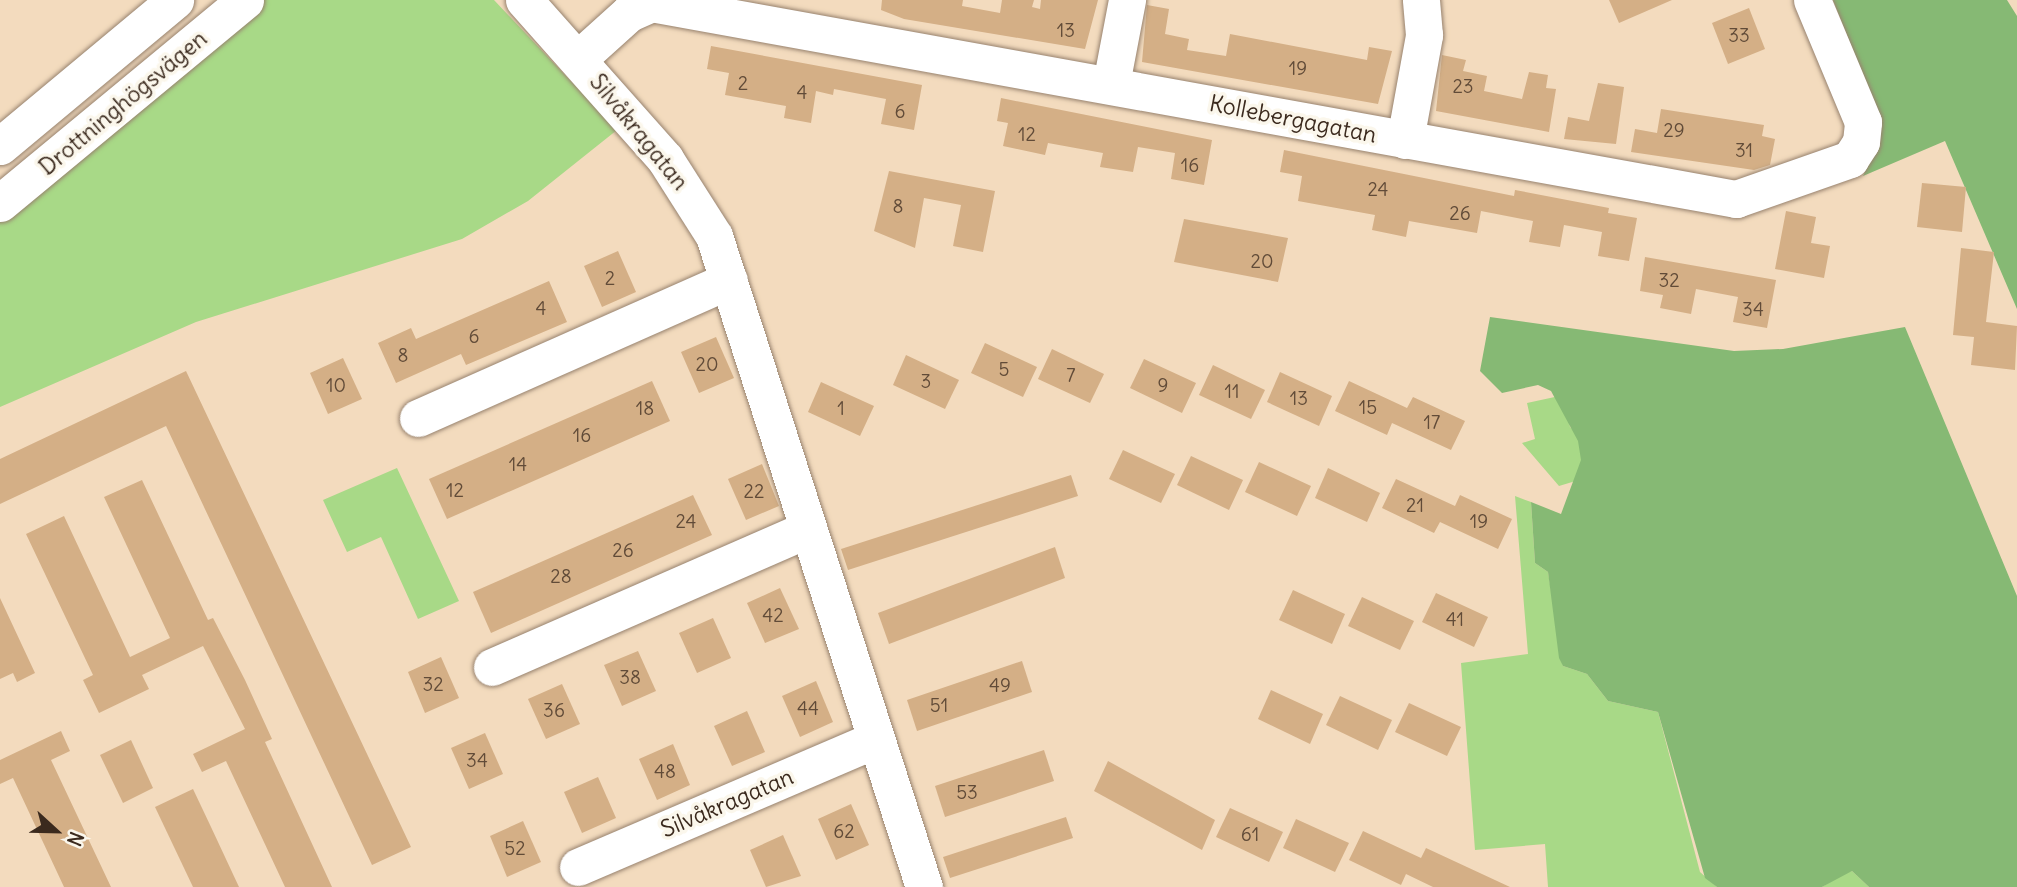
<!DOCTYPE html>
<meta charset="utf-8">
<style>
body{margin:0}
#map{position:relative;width:2017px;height:887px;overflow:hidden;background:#f3dbbe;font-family:Delius,sans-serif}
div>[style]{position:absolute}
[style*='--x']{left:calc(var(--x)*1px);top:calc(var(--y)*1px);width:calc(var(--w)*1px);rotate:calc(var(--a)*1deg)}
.green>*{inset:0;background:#a8d987}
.forest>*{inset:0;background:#86b974}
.building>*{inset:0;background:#d4af86}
.roads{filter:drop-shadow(0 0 2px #97826e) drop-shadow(0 0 2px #97826e)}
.minor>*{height:37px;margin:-18.5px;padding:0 18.5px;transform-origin:18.5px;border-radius:18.5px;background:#fff}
span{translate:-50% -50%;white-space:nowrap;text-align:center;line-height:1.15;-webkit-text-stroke:7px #fbf7ec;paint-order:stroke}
.number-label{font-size:19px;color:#614b38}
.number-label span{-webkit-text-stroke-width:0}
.street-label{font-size:23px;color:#3b2a1e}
.north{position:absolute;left:21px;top:796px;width:70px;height:70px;-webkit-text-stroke:5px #fbf7ec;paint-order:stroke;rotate:112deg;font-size:19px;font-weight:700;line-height:28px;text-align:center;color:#3b2a1e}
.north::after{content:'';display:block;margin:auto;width:24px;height:32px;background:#3b2a1e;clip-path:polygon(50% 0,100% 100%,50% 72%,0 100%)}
</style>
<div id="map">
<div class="green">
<div style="clip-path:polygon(263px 0,494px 0,617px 130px,528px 201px,462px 239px,196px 322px,0 407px,0 220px,82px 159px)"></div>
<div style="clip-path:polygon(1564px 395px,1570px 427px,1581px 437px,1592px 476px,1559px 486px,1522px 443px,1535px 439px,1527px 403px)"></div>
<div style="clip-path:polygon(397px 468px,459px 601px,418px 619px,381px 537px,347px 552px,323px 500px)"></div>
<div style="clip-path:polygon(1515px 496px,1531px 502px,1535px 563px,1548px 572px,1563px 666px,1587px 674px,1608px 701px,1658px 712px,1700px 872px,1717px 887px,1548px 887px,1545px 844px,1475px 850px,1461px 663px,1528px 654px)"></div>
<div style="clip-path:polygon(1852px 871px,1869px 887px,1822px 887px,1844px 873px)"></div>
</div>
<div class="forest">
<div style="clip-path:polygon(1833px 0,2007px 0,2017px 16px,2017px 309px,1945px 141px,1863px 176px,1880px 140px,1881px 121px)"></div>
<div style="clip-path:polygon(1490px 317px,1734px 351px,1783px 349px,1905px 327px,2017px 596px,2017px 887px,1869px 887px,1852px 871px,1822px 887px,1717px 887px,1705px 878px,1658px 712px,1608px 701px,1587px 674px,1563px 666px,1559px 658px,1548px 572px,1535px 563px,1531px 502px,1561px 514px,1581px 460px,1578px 441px,1551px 391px,1538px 385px,1502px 393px,1480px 371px)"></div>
</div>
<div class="building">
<div style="clip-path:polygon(882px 0,963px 0,962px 6px,1000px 13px,1002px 0,1034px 0,1032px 7px,1040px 9px,1041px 0,1098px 0,1085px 49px,904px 19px,881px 10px)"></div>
<div style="clip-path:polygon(1609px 0,1672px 0,1619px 23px)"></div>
<div style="clip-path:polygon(1147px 5px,1169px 9px,1165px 34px,1189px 39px,1187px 50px,1226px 56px,1230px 34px,1367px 60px,1369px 47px,1392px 51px,1378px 104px,1142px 62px)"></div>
<div style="clip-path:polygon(1749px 8px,1765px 49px,1728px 64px,1712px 23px)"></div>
<div style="clip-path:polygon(711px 46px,922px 85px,914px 130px,881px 124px,886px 99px,834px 89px,833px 95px,816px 91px,811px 123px,784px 118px,786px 106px,725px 95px,729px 73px,707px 69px)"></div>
<div style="clip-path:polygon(1442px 55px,1466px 60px,1463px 71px,1487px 76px,1484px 91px,1522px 99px,1529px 72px,1548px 75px,1546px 88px,1556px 89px,1549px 132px,1436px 111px)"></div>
<div style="clip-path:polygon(1598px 83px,1624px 87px,1616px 144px,1564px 139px,1568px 117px,1589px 121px)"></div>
<div style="clip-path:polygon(1001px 98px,1212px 140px,1204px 185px,1171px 179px,1175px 153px,1138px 147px,1133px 172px,1100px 167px,1103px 153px,1048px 143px,1045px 155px,1003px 146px,1008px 123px,997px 121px)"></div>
<div style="clip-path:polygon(1661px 109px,1764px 125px,1762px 136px,1775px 139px,1770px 165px,1754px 170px,1631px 152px,1635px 129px,1657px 133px)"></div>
<div style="clip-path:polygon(1284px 150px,1514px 196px,1515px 190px,1609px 208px,1608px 213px,1637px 218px,1629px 261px,1598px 256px,1602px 232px,1564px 225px,1560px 247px,1529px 242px,1533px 221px,1481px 211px,1477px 233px,1409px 221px,1406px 237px,1372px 230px,1375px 215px,1298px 201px,1302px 176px,1280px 172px)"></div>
<div style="clip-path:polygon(889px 171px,995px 191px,983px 252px,953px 246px,961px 205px,924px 198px,915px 248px,874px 231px)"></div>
<div style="clip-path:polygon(1922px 183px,1966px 187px,1962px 232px,1917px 227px)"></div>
<div style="clip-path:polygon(1786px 211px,1816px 217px,1811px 243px,1830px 246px,1824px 278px,1775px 269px)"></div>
<div style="clip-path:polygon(1184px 219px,1288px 238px,1278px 282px,1174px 262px)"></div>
<div style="clip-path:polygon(1961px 248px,1994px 252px,1986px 322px,2017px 326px,2015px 370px,1971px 365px,1974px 337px,1953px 335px)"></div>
<div style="clip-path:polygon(618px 251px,636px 292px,602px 307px,584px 266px)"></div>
<div style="clip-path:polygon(1645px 257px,1776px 280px,1767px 328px,1733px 322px,1738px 297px,1696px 289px,1691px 314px,1660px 308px,1663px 295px,1640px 291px)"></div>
<div style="clip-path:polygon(549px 281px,567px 322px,466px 365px,461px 354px,396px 383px,378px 343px,411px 328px,416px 339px)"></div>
<div style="clip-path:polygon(716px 337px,734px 378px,699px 393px,681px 352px)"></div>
<div style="clip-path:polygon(985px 343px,1037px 367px,1023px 397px,971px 373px)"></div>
<div style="clip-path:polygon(1052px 349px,1104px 374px,1090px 403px,1038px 379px)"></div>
<div style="clip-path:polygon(906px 355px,959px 380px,945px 409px,893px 385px)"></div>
<div style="clip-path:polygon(343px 358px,362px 399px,328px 414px,310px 373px)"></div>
<div style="clip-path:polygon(1144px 359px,1196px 383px,1182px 413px,1130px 388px)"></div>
<div style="clip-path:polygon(1213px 365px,1265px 390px,1251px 419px,1199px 395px)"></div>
<div style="clip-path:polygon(186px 371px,411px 847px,372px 865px,166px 426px,0 504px,0 459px)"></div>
<div style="clip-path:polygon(1280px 372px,1332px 396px,1319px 426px,1267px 402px)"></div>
<div style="clip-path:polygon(652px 381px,670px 421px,447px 519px,429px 479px)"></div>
<div style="clip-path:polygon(1349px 381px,1407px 408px,1413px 397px,1465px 421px,1451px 450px,1392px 423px,1387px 435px,1335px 411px)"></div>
<div style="clip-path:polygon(821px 382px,874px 406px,860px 436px,808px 412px)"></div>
<div style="clip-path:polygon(1123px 450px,1175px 474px,1161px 503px,1109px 479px)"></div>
<div style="clip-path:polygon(1191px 456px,1243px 480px,1229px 510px,1177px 485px)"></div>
<div style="clip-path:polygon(1259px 462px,1311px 486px,1297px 516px,1245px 492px)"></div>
<div style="clip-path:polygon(762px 464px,779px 506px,746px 520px,728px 479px)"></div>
<div style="clip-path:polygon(1328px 468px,1380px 493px,1367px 522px,1315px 498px)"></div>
<div style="clip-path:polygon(1071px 475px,1078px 496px,848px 570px,841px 549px)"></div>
<div style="clip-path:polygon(1396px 479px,1455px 506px,1460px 495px,1512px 519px,1498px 549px,1440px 522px,1434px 533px,1382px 508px)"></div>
<div style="clip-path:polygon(142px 480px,208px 620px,213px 618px,245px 680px,272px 739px,265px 742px,332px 887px,285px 887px,226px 761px,202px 772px,193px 754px,245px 729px,203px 646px,142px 675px,149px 689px,99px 713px,83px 680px,93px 675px,26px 534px,64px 516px,130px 657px,170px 638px,104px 497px)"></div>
<div style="clip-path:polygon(693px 495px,712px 535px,491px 633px,473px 592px)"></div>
<div style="clip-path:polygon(1055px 547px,1065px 578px,889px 644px,878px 613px)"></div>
<div style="clip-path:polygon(780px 588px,799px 629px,765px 643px,747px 603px)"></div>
<div style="clip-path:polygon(1293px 590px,1345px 614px,1332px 644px,1279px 620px)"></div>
<div style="clip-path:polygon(1436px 593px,1488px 617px,1474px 647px,1422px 622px)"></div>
<div style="clip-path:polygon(1362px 597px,1414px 621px,1400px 650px,1348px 626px)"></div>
<div style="clip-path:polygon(0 598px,35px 673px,17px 682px,13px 673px,0 679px)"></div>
<div style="clip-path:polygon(713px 618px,731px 658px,697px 673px,679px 633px)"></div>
<div style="clip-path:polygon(638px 651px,656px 691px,622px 706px,604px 665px)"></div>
<div style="clip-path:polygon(441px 657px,459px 698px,425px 713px,408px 672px)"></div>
<div style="clip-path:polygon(1022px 661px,1032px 692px,917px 731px,907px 700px)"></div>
<div style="clip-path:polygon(816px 681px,833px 722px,800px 737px,782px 696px)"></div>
<div style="clip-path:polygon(562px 684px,580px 724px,546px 739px,528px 699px)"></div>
<div style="clip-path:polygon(1271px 690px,1323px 714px,1310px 744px,1258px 719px)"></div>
<div style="clip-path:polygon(1340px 696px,1392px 720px,1378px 750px,1326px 725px)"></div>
<div style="clip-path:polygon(1409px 703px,1461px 727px,1447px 756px,1395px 732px)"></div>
<div style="clip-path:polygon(747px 711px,765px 752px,732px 766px,714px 726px)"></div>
<div style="clip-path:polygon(61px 731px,70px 751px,51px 760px,111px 887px,64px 887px,13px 778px,0 784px,0 760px)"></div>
<div style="clip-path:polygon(485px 733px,503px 774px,469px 789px,451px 748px)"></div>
<div style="clip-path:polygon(131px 740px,153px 788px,123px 803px,100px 755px)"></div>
<div style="clip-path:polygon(673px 744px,690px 785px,657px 800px,639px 759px)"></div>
<div style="clip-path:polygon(1044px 750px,1054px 781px,945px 817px,935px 786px)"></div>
<div style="clip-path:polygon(1108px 761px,1215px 820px,1202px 850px,1094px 791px)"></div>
<div style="clip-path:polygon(598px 777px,616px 818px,582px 833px,564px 792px)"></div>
<div style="clip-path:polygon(193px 789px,211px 827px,239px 887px,193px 887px,155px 807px)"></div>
<div style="clip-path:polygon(851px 804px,869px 845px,836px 860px,818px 819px)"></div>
<div style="clip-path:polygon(1230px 808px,1283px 832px,1269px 862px,1216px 837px)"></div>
<div style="clip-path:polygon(1066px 817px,1073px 838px,950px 878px,943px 857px)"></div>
<div style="clip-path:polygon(1296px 819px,1349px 843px,1335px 872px,1283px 848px)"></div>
<div style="clip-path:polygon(523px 821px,541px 862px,507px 877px,490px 836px)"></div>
<div style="clip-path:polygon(1363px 831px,1421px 858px,1426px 848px,1510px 887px,1433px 887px,1406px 874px,1401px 885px,1349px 860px)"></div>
<div style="clip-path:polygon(783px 835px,801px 876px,766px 887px,750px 850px)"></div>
</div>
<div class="roads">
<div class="minor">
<div style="--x:524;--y:0;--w:213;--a:48.4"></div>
<div style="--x:665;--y:159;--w:91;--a:57.5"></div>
<div style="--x:714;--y:236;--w:684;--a:72.12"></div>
<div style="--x:578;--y:59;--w:69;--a:-42"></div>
<div style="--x:629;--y:13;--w:24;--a:-24"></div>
<div style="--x:651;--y:3;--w:1103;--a:10.24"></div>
<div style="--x:1736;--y:199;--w:121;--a:-19.3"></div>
<div style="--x:1850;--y:159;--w:20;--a:-57"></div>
<div style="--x:1861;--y:142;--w:20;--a:-84"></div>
<div style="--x:1863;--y:122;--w:132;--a:-112.7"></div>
<div style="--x:1111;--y:84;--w:86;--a:-79.2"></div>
<div style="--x:1405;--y:140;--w:107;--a:-79.7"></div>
<div style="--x:1424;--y:35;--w:35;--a:-95"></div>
<div style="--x:0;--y:146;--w:228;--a:-39.8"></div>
<div style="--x:0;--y:203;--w:318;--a:-39.6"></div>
<div style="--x:418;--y:418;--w:340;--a:-23.9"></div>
<div style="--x:492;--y:667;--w:345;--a:-23.6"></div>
<div style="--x:578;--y:867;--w:324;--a:-23.2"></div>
</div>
</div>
<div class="number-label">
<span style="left:1066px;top:31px">13</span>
<span style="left:1739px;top:36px">33</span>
<span style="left:1298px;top:69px">19</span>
<span style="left:743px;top:84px">2</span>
<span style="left:1463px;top:87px">23</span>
<span style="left:802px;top:93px">4</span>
<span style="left:900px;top:112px">6</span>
<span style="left:1674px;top:131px">29</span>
<span style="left:1027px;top:135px">12</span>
<span style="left:1744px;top:151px">31</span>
<span style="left:1190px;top:166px">16</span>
<span style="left:1378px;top:190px">24</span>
<span style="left:898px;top:207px">8</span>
<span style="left:1460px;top:214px">26</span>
<span style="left:1262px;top:262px">20</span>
<span style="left:610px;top:279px">2</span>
<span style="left:1669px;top:281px">32</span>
<span style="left:541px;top:309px">4</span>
<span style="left:1753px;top:310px">34</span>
<span style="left:474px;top:337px">6</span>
<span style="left:403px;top:356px">8</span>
<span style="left:707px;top:365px">20</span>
<span style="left:1004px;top:370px">5</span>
<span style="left:1071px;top:376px">7</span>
<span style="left:926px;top:382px">3</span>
<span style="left:336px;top:386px">10</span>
<span style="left:1163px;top:386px">9</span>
<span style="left:1232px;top:392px">11</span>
<span style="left:1299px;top:399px">13</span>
<span style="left:1368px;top:408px">15</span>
<span style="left:645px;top:409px">18</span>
<span style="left:841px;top:409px">1</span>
<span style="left:1432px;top:423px">17</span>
<span style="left:582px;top:436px">16</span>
<span style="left:518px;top:465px">14</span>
<span style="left:455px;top:491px">12</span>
<span style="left:754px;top:492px">22</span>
<span style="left:1415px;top:506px">21</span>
<span style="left:686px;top:522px">24</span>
<span style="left:1479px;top:522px">19</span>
<span style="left:623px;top:551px">26</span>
<span style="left:561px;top:577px">28</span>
<span style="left:773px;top:616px">42</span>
<span style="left:1455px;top:620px">41</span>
<span style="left:630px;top:678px">38</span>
<span style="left:433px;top:685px">32</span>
<span style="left:1000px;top:686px">49</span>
<span style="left:939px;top:706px">51</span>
<span style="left:808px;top:709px">44</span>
<span style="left:554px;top:711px">36</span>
<span style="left:477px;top:761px">34</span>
<span style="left:665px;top:772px">48</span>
<span style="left:967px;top:793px">53</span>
<span style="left:844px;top:832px">62</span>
<span style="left:1250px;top:835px">61</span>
<span style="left:515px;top:849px">52</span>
</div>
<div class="street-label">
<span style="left:123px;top:103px;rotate:-40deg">Drottninghögsvägen</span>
<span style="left:1293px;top:119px;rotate:11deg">Kollebergagatan</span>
<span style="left:639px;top:132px;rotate:51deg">Silvåkragatan</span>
<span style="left:727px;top:803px;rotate:-23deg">Silvåkragatan</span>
</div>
<div class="north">N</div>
</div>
